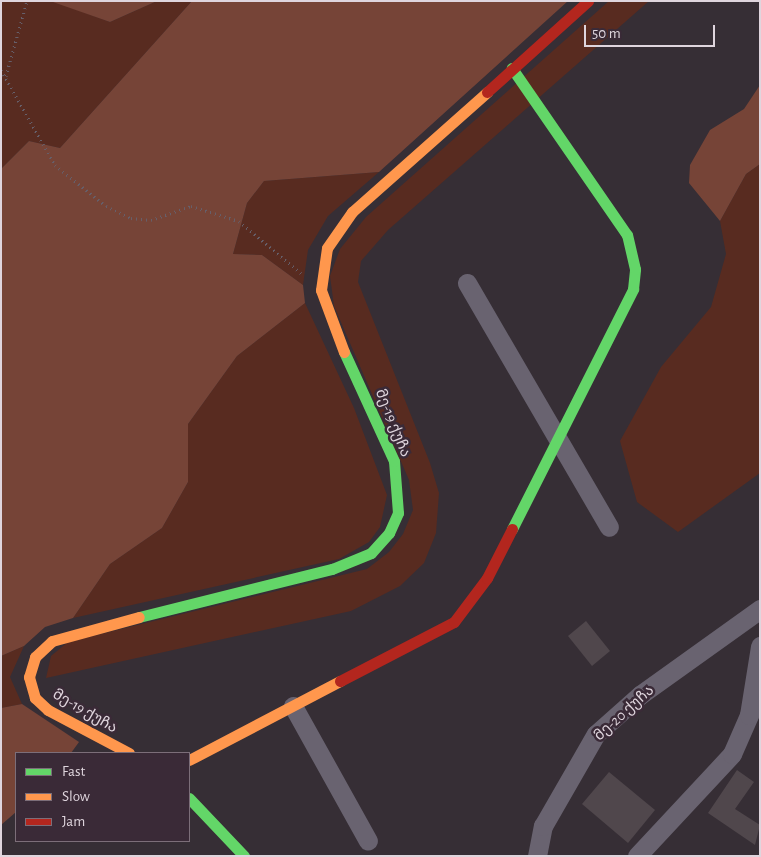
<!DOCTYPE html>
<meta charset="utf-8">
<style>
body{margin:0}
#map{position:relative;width:761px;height:857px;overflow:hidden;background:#362e35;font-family:"Alegreya Sans","Noto Sans Georgian",sans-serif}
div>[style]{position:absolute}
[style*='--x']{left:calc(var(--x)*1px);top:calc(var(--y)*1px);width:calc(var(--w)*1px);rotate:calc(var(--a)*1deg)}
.green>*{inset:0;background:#582b20}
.forest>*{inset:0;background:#764437}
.building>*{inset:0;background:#50474c}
.path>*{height:3px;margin-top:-1.5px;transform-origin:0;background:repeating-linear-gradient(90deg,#665f6a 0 1px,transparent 0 5px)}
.street>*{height:19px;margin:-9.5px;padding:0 9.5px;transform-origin:9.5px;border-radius:9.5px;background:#696370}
.fast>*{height:11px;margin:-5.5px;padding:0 5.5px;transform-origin:5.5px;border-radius:5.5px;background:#63d668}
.slow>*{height:11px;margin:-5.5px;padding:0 5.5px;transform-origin:5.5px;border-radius:5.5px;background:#ff974d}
.jam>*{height:11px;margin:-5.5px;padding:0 5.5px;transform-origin:5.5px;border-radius:5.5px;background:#b3261e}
span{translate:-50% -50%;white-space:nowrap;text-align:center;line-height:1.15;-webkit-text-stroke:5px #3a2a37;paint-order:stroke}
.street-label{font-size:15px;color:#dfd5dd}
.frame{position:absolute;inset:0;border:2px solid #dfd5dd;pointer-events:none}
.legend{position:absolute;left:15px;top:752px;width:175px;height:90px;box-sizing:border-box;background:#3a2a37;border:1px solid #7c6e79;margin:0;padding:6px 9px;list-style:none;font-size:15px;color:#dfd5dd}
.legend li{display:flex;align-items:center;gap:10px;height:25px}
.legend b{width:25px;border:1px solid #7c6e79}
.scale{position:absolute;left:584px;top:25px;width:131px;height:22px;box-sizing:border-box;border:2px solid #dfd5dd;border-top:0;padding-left:6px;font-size:15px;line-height:18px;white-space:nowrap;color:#dfd5dd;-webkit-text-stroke:4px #3a2a37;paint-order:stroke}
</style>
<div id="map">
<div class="green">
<div style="clip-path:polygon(1px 1px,53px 1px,110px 22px,157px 1px,192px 1px,60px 148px,29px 141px,1px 169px)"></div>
<div style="clip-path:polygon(609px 1px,649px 1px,388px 230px,361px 261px,358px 282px,430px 463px,439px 493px,436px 533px,424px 563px,400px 586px,351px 611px,46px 678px,51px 656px,68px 642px,367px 569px,389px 552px,403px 534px,413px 510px,409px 480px,334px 306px,330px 276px,340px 249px,366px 217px)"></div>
<div style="clip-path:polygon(760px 164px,760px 473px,678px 532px,637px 502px,620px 441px,661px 367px,711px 307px,726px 254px,720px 221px,746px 174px)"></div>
<div style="clip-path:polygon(379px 172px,328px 216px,308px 250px,303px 285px,262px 255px,233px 254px,247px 203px,264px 181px)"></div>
<div style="clip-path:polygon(305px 303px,354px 408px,387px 495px,380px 527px,369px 542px,339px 559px,73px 618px,110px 564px,162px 528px,188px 482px,188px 424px,237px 356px)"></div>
<div style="clip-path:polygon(24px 646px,10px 677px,22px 704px,1px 708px,1px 656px)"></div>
</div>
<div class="forest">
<div style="clip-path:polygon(157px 1px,110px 22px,53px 2px,53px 1px)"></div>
<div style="clip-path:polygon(192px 1px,568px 1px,379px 172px,264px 181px,247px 203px,233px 254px,262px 255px,303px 285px,305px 303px,237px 356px,188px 424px,188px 482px,162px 528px,110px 564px,73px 618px,45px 627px,24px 646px,1px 656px,1px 169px,29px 141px,60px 148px)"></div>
<div style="clip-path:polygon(760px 85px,760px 164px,746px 174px,720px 221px,689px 183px,690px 165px,710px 130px,744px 109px)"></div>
<div style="clip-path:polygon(22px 704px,79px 742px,71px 753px,16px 753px,16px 812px,1px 825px,1px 708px)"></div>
</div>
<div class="building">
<div style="clip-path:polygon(586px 621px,610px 651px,592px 666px,568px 636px)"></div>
<div style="clip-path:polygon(737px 770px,754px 782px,735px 809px,760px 825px,755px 845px,708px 813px)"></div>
<div style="clip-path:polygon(609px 772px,655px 810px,628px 843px,582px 804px)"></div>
</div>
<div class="path">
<div style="--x:1;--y:70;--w:109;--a:60.4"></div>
<div style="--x:55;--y:165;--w:65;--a:38.8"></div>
<div style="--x:106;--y:206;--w:28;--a:26"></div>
<div style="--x:131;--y:218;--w:20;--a:6"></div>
<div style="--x:151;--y:220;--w:42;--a:-19.3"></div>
<div style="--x:191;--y:206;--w:50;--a:17.4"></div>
<div style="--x:239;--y:221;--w:84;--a:40.2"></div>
<div style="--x:6;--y:76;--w:78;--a:-74.4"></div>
</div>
<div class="street">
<div style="--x:467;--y:283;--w:282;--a:59.8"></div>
<div style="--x:293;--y:706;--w:154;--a:60.9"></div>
<div style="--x:537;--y:856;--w:31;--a:-79"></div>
<div style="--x:543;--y:826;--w:106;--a:-60.1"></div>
<div style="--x:596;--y:734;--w:59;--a:-41.6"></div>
<div style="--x:640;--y:695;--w:148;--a:-35.6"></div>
<div style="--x:637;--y:856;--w:139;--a:-47"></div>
<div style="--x:732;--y:754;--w:43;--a:-66.4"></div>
<div style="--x:749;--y:715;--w:70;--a:-80.9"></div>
</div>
<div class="fast">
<div style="--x:512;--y:529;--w:269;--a:-63.2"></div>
<div style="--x:633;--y:289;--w:20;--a:-84"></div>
<div style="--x:635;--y:269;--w:35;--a:-103"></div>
<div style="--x:627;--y:235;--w:203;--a:-124.6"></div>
<div style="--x:139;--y:617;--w:199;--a:-14"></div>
<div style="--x:332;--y:569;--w:42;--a:-22.3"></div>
<div style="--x:371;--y:553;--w:27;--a:-48"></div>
<div style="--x:389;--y:533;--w:22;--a:-66"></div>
<div style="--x:398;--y:513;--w:52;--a:-94.4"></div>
<div style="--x:394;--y:461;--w:120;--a:-114.6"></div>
<div style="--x:189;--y:798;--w:80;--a:46.5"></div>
</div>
<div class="slow">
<div style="--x:344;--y:352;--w:66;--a:-110.4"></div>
<div style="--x:321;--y:290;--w:42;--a:-81.9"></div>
<div style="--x:327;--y:248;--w:44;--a:-55.2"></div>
<div style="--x:352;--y:212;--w:181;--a:-41.6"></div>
<div style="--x:129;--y:753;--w:92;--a:-152"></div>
<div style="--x:48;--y:710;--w:18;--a:-137"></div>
<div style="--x:35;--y:698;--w:22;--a:-106"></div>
<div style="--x:29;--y:677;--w:21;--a:-73"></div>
<div style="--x:35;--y:657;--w:23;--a:-43"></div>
<div style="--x:52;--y:641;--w:90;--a:-15.4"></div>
<div style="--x:189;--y:760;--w:170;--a:-27.6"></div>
</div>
<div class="jam">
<div style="--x:487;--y:92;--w:136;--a:-42"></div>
<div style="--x:340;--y:681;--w:128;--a:-27.4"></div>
<div style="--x:454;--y:622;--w:55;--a:-53.1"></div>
<div style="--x:487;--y:578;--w:55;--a:-63"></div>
</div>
<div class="street-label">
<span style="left:393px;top:423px;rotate:68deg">მე-19 ქუჩა</span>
<span style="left:85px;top:711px;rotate:30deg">მე-19 ქუჩა</span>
<span style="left:624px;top:713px;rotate:-42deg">მე-20 ქუჩა</span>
</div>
<div class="frame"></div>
<ul class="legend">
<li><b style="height:6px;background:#63d668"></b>Fast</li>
<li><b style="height:6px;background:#ff974d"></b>Slow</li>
<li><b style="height:6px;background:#b3261e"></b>Jam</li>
</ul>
<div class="scale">50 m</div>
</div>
